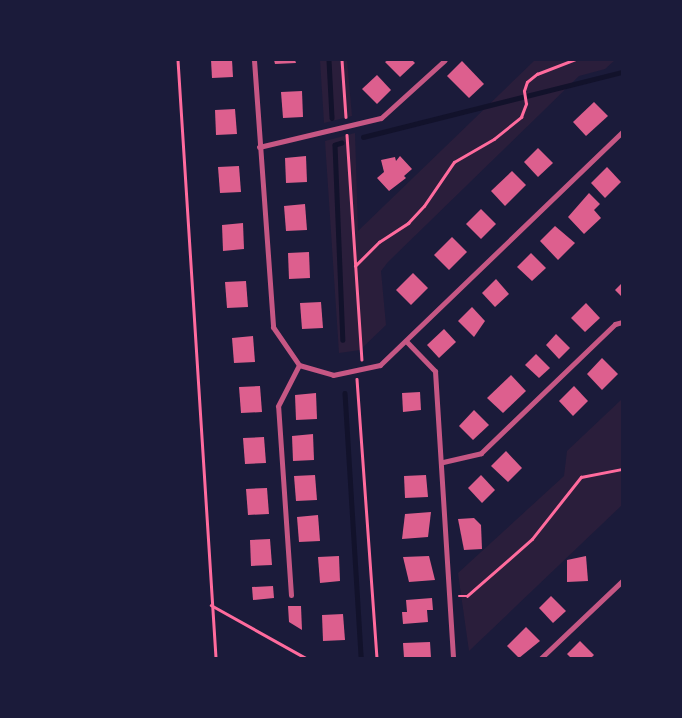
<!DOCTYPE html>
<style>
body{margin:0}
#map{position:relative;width:682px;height:718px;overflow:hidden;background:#1b1b3a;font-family:"Fira Sans",sans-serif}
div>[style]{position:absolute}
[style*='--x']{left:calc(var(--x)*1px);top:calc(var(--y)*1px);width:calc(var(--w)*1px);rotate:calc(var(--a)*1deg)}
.green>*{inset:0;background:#2a1e3b}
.stream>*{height:4.5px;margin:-2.25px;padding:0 2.25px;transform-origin:2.25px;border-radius:2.25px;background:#12122b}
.building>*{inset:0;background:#dd5f8e}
.path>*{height:2.5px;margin:-1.25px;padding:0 1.25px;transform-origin:1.25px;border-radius:1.25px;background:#ff6b9d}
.minor>*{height:5px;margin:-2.5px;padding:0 2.5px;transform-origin:2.5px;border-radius:2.5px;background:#c65784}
span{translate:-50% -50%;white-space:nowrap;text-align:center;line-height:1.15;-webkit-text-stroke:4.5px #1b1b3a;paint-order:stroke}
.frame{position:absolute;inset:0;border:61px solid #1b1b3a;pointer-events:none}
</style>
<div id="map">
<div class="green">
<div style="clip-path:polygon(320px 60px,347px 60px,352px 116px,324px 123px)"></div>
<div style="clip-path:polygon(535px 60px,615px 60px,605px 69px,579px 76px,388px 262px,381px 271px,386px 325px,360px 350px,339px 353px,325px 141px,355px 133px,358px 231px)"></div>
<div style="clip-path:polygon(622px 399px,622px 505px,469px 651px,458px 573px,564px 476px,567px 451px)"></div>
</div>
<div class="stream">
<div style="--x:329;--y:60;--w:58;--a:87"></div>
<div style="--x:363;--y:137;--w:267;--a:-14.1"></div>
<div style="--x:342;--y:143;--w:7;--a:164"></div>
<div style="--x:335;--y:145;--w:195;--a:87.7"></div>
<div style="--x:345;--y:393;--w:265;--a:86.5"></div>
</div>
<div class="building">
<div style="clip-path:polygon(211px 60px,232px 60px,233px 77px,212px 78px)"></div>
<div style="clip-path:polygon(274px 60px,295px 60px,296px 63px,275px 64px)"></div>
<div style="clip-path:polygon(388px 60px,412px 60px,415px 63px,400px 77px,385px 62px)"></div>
<div style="clip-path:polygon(462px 61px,484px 84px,469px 98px,447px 76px)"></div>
<div style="clip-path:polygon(377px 75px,391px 90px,377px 104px,362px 89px)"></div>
<div style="clip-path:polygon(302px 91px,303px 117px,283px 118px,281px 92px)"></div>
<div style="clip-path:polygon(594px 102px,608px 116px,586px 136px,573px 122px)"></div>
<div style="clip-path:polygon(235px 109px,237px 134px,216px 135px,215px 110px)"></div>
<div style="clip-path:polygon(538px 148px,553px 163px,538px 177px,524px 162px)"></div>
<div style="clip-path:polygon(306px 156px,307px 182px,286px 183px,285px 158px)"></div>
<div style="clip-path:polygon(400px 156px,412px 169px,404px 176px,406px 178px,389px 191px,377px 178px,384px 172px,381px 160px,395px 157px,396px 161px)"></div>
<div style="clip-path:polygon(239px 166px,241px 192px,220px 193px,218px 167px)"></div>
<div style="clip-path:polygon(607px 167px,621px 182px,605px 198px,591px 183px)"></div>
<div style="clip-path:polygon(512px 171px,526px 185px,505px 206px,491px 191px)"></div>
<div style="clip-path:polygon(589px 193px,600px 204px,594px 210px,601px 218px,584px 234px,568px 217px)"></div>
<div style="clip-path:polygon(305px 204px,307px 230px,286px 231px,284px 206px)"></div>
<div style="clip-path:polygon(481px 209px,496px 224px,481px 239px,466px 224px)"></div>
<div style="clip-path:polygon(243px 223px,244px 249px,223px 251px,222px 225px)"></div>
<div style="clip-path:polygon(555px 226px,575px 243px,558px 260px,540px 241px)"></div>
<div style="clip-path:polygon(452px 237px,467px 252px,449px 270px,434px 255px)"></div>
<div style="clip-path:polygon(309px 252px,310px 278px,289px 279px,288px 253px)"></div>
<div style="clip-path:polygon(531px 253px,546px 268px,532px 281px,517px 267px)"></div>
<div style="clip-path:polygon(413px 273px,428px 288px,411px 305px,396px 290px)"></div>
<div style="clip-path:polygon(496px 279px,509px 294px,495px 307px,482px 293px)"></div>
<div style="clip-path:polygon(246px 281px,248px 307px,227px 308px,225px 282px)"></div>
<div style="clip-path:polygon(622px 283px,622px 297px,615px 290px)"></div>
<div style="clip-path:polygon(321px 302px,323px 328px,302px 329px,300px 303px)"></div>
<div style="clip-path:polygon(586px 303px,600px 318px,585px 332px,571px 318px)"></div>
<div style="clip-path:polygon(472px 307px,485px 321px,474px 337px,458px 321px)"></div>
<div style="clip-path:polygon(444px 329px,456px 342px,439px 358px,427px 345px)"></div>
<div style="clip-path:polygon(556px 334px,570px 348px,559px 359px,546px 345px)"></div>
<div style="clip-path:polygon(253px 336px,255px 362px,234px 363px,232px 338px)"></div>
<div style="clip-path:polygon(536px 354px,550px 368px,539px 378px,525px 365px)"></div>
<div style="clip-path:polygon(602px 358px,618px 374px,602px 390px,587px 374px)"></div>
<div style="clip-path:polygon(511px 375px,526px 391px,503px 413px,487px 398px)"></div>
<div style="clip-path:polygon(260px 386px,262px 412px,241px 413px,239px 387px)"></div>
<div style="clip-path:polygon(574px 386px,588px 401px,573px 416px,559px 401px)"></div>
<div style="clip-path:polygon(420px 392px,421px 410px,403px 412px,402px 393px)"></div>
<div style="clip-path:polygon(316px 393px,317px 419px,296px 420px,295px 395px)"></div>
<div style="clip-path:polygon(474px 410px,489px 425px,473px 440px,459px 426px)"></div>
<div style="clip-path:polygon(313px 434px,314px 460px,293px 461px,292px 436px)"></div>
<div style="clip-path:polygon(264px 437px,266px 463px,245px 464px,243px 438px)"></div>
<div style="clip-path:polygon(506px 451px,522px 468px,508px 482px,491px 466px)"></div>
<div style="clip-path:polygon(315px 475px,317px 500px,296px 501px,294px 476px)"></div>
<div style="clip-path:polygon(426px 475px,428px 497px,405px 498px,404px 476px)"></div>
<div style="clip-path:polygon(481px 475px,495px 490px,482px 503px,468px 488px)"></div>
<div style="clip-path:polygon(267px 488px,269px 514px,248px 515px,246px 489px)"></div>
<div style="clip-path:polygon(431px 512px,428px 537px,402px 539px,405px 514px)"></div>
<div style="clip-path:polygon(318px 515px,320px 541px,299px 542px,297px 517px)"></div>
<div style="clip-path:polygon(474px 518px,481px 525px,482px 549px,464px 550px,458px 519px)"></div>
<div style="clip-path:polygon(270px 539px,272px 565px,251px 566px,250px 540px)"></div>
<div style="clip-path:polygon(339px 556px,340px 581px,320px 583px,318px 557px)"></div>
<div style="clip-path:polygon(429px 556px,435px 580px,409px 582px,403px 557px)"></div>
<div style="clip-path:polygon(586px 556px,588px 581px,567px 582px,567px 560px)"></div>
<div style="clip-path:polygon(273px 586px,274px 598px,253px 600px,252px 587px)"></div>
<div style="clip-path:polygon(551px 596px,566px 611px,553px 623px,539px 608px)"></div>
<div style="clip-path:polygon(432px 598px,433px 610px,427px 610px,428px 622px,403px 624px,402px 612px,407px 612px,406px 600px)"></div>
<div style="clip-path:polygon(288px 606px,301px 606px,302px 630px,289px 622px)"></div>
<div style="clip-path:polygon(343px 614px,345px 640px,323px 641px,322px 615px)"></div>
<div style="clip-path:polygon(526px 627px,540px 641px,519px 658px,507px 646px)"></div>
<div style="clip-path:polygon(580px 641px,594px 655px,591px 658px,571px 658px,567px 654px)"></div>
<div style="clip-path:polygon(430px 642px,431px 658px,404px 658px,403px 643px)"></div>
</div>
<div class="path">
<div style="--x:178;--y:60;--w:599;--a:86.36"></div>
<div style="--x:342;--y:60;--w:57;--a:86"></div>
<div style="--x:347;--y:135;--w:225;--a:86.2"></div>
<div style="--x:355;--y:266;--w:34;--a:-45"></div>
<div style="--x:379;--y:242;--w:35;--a:-33"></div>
<div style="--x:408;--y:223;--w:23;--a:-47"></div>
<div style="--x:424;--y:206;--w:53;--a:-55.7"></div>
<div style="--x:454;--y:162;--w:46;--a:-29.9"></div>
<div style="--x:494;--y:139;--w:35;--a:-39"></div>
<div style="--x:521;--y:117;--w:14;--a:-69"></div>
<div style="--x:526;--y:104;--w:13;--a:-99"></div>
<div style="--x:524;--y:91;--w:9;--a:-72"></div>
<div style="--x:527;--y:82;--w:13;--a:-39"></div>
<div style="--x:537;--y:74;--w:40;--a:-21"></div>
<div style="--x:357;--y:379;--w:280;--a:85.9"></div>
<div style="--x:459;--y:596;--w:8;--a:0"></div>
<div style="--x:467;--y:596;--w:86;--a:-41.2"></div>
<div style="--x:532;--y:539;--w:79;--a:-51.7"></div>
<div style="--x:581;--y:477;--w:42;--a:-11"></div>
<div style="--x:211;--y:605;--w:109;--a:29.2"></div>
</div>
<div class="minor">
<div style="--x:254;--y:60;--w:268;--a:85.9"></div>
<div style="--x:273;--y:327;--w:46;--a:55.6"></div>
<div style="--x:299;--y:365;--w:35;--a:16"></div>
<div style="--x:333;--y:375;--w:48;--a:-12"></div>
<div style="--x:380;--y:365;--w:336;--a:-43.9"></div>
<div style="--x:259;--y:147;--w:125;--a:-13.4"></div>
<div style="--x:381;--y:118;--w:86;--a:-42.2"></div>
<div style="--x:406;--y:341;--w:42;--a:46"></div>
<div style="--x:435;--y:371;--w:288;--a:86.4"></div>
<div style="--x:443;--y:462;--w:39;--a:-13"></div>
<div style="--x:481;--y:453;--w:186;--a:-43.9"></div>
<div style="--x:615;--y:324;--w:7;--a:-16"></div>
<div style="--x:291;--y:595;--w:189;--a:-93.9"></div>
<div style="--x:278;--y:406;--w:46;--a:-62.9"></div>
<div style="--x:541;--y:658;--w:112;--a:-43.5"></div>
</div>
<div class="frame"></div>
</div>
